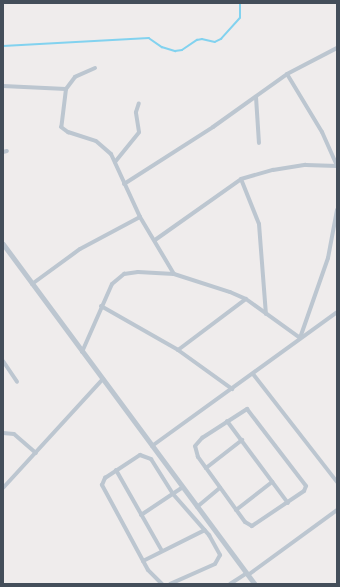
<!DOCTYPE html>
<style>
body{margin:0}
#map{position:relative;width:340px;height:587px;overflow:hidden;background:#efecec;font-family:"Fira Sans Condensed",sans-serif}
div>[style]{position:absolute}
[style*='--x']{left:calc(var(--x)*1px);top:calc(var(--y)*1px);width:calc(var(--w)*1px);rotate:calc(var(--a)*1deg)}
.stream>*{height:1.5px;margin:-0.75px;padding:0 0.75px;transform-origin:0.75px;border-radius:0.75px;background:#82d2ef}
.minor>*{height:4px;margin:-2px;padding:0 2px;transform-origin:2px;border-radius:2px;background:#bcc6d0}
.tertiary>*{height:5px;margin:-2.5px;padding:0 2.5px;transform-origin:2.5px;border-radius:2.5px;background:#bcc6d0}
span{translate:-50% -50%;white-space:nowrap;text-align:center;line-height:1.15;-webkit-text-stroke:4px #fff;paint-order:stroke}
.frame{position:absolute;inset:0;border:4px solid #444e5a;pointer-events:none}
</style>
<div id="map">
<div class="stream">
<div style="--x:3;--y:46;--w:146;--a:-3.1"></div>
<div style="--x:149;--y:38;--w:16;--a:35"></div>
<div style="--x:162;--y:47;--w:14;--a:17"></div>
<div style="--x:175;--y:51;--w:7;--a:-8"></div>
<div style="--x:182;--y:50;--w:18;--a:-34"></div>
<div style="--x:197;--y:40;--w:5;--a:-11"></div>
<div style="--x:202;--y:39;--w:13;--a:13"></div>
<div style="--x:215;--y:42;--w:7;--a:-27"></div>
<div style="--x:221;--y:39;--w:28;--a:-48"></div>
<div style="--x:240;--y:18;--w:15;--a:-90"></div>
</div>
<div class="minor">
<div style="--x:95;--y:68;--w:22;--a:156"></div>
<div style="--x:75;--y:77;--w:15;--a:127"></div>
<div style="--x:66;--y:89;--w:38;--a:97"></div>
<div style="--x:61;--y:127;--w:9;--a:36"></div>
<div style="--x:68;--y:132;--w:29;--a:18"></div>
<div style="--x:96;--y:141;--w:20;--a:41"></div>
<div style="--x:111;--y:154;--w:69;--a:65.3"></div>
<div style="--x:287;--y:74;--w:68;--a:58.9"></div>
<div style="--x:322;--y:132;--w:37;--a:66"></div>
<div style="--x:3;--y:86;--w:63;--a:2.7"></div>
<div style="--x:256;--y:97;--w:46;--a:86.3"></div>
<div style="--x:3;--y:152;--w:4;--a:-14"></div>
<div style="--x:115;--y:162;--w:38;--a:-51"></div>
<div style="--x:139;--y:132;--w:20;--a:-99"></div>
<div style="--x:136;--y:112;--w:9;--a:-72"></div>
<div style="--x:241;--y:179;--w:48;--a:68.2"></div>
<div style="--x:259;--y:224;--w:90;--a:85.6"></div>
<div style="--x:124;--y:184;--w:106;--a:-32.6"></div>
<div style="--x:213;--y:127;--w:91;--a:-35.6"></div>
<div style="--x:287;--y:74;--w:56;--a:-27.5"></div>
<div style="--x:155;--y:240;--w:105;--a:-35.3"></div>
<div style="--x:241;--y:179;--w:33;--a:-16"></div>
<div style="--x:273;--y:170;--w:33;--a:-9"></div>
<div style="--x:306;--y:165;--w:31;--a:2"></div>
<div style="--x:32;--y:284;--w:59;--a:-36.1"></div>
<div style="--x:80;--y:249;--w:68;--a:-28.1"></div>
<div style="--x:140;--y:217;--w:66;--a:59.2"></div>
<div style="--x:101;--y:306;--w:89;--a:29.7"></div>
<div style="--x:178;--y:350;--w:67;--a:35.8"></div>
<div style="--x:178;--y:350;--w:85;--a:-36.9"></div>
<div style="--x:82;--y:352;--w:74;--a:-66.2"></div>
<div style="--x:112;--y:284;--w:16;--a:-40"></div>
<div style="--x:124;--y:274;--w:14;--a:-8"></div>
<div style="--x:138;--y:272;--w:36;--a:3"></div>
<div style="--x:174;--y:274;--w:59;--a:17.8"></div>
<div style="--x:230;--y:292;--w:17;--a:24"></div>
<div style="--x:246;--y:299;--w:67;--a:35.8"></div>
<div style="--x:300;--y:338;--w:85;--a:-70.7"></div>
<div style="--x:328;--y:258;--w:49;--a:-79.4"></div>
<div style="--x:3;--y:361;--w:25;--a:56"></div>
<div style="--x:253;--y:374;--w:137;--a:52.1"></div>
<div style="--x:247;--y:409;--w:97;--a:52.5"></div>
<div style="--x:306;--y:486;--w:5;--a:112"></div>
<div style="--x:304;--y:491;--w:63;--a:146.1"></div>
<div style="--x:252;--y:526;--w:8;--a:-150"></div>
<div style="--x:245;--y:522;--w:67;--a:-125.8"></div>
<div style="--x:206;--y:468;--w:14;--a:-126"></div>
<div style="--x:198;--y:457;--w:11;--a:-105"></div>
<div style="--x:195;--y:446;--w:11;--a:-49"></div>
<div style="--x:202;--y:438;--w:54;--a:-32.8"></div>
<div style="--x:227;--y:421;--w:102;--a:53.4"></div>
<div style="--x:3;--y:433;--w:11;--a:5"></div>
<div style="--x:14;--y:434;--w:29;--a:41"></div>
<div style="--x:152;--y:446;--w:228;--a:-35.9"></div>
<div style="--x:206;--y:468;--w:46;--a:-37.9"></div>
<div style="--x:116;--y:470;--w:93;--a:60.4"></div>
<div style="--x:3;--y:488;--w:148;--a:-47.5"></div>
<div style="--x:197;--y:507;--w:30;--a:-40"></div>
<div style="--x:236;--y:510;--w:46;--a:-37.9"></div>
<div style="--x:141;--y:515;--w:50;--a:-33.7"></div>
<div style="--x:143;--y:561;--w:69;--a:-26.6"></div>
<div style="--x:248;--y:575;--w:110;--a:-36.1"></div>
<div style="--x:162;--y:584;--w:20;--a:-135"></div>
<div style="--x:148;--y:570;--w:97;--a:-118.4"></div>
<div style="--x:102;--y:485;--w:8;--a:-67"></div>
<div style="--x:105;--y:478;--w:42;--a:-33.3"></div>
<div style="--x:140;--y:455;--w:12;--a:20"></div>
<div style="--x:151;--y:459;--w:41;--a:57.8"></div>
<div style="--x:173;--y:494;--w:55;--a:48.7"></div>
<div style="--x:209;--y:535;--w:23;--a:61"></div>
<div style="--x:220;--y:555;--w:10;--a:119"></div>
<div style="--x:215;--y:564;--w:49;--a:156"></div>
<div style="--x:230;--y:584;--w:20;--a:-33"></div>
</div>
<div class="tertiary">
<div style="--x:3;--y:244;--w:423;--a:53.5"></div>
</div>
<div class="frame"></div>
</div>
